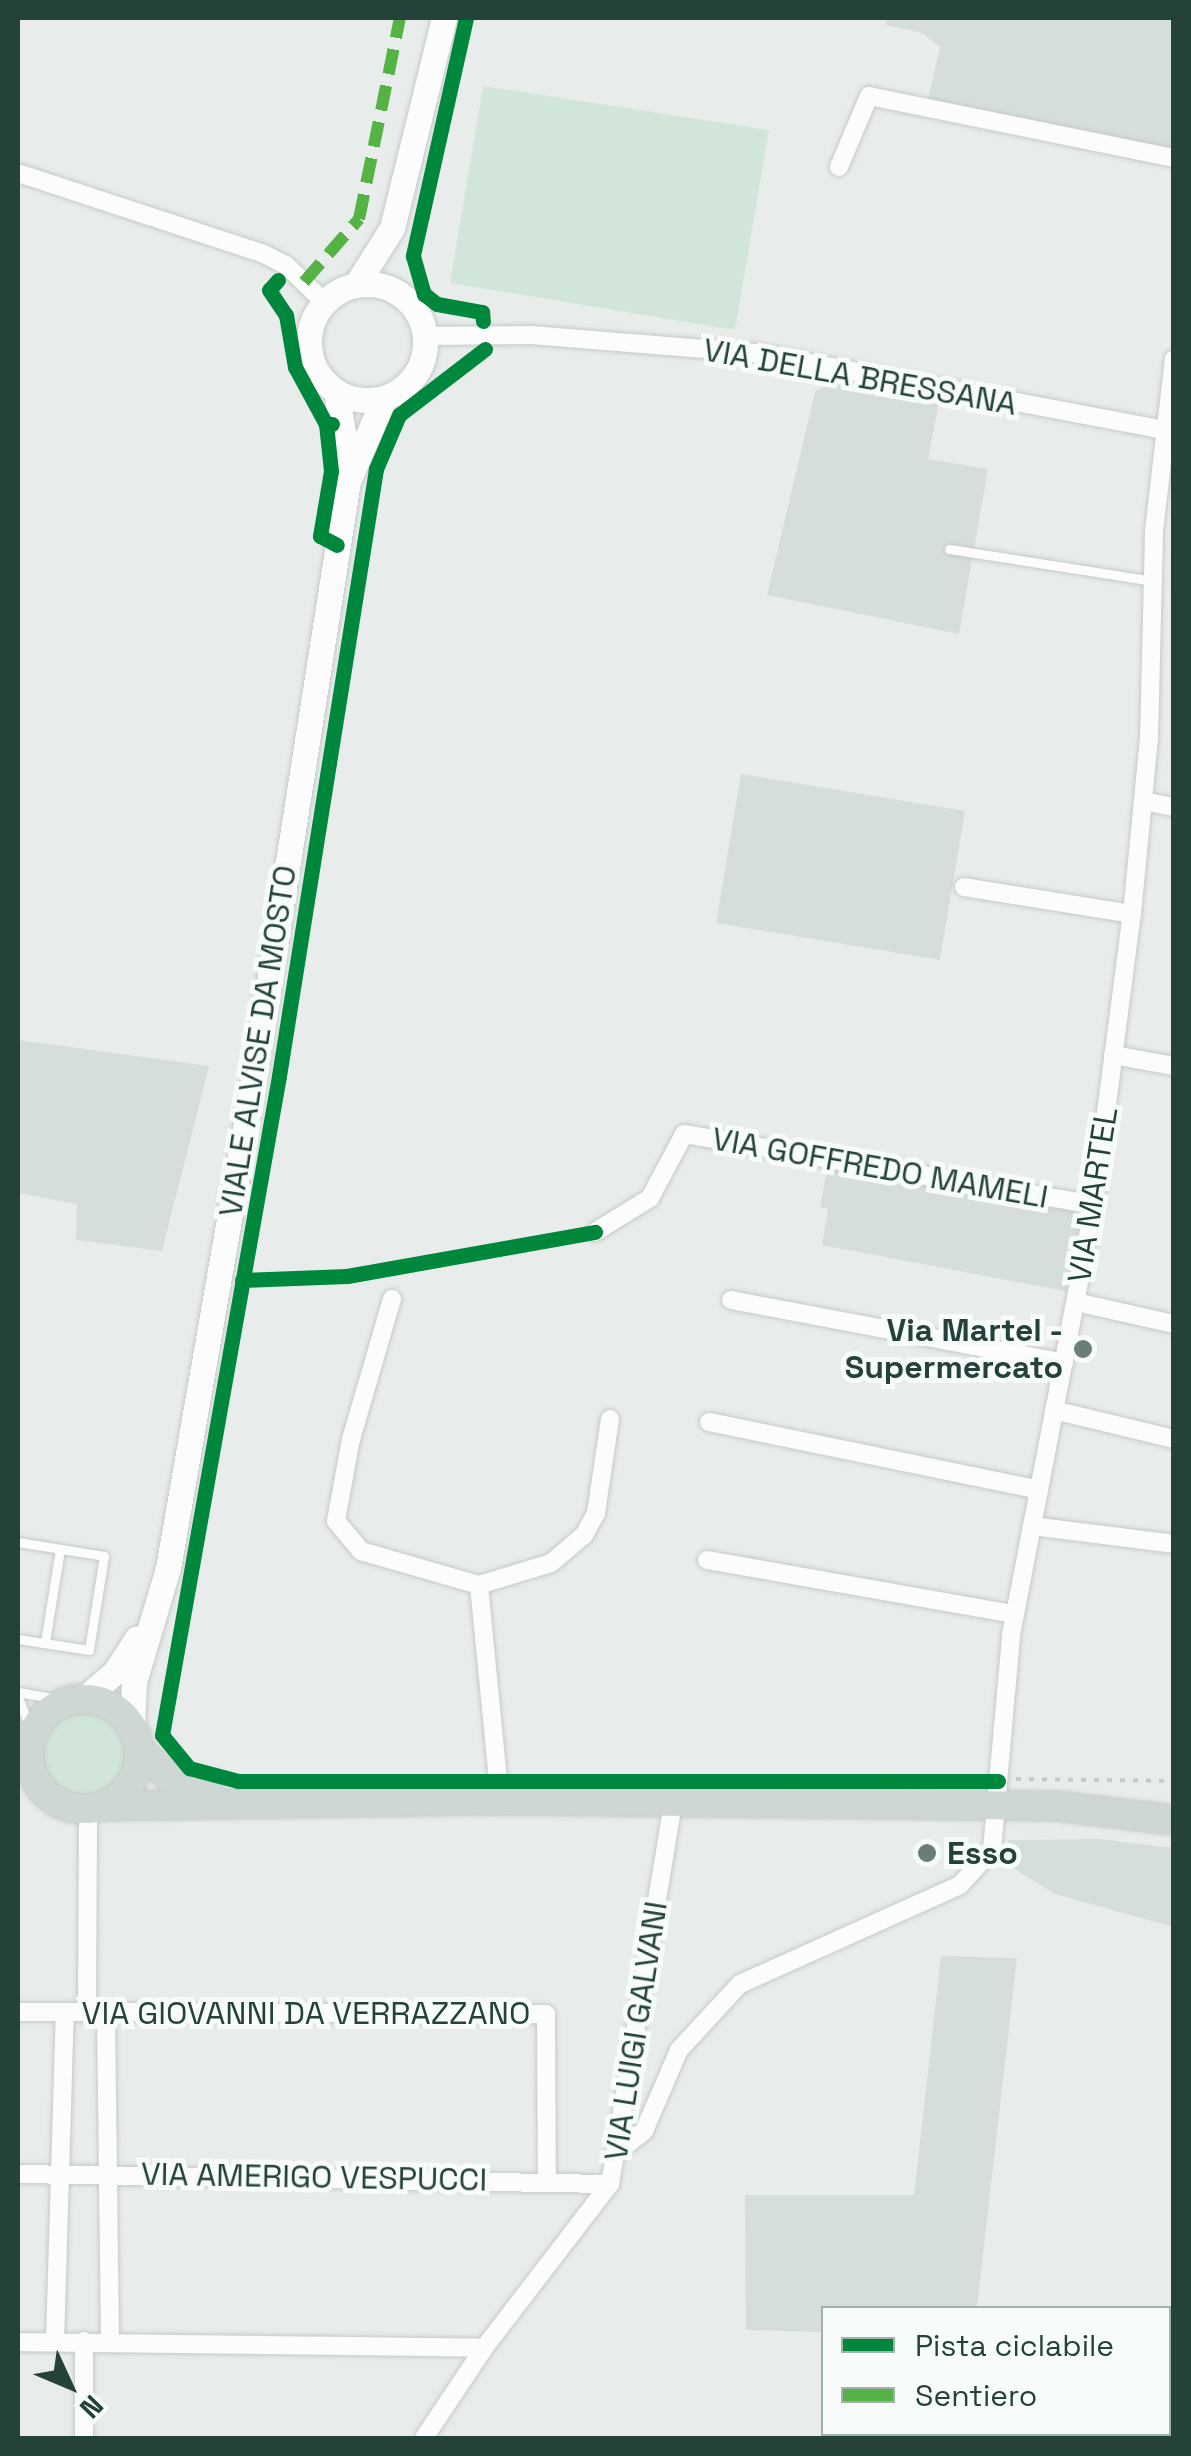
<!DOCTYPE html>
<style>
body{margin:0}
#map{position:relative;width:1191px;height:2456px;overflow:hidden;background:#e8edeb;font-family:"Space Grotesk",sans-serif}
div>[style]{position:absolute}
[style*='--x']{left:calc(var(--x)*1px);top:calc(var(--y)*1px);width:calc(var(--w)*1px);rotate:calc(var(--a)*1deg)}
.built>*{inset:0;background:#d6dedb}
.green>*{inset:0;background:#d1e6d8}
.round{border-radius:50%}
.path>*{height:4px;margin-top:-2px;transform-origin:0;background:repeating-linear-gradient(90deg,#c3ccca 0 5px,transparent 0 13px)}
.roads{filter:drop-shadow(0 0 2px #c5cac8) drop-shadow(0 0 2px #c5cac8)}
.lane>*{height:9px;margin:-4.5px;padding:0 4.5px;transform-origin:4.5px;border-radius:4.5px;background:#fcfcfc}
.street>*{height:18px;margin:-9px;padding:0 9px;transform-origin:9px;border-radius:9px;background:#fcfcfc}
.secondary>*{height:25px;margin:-12.5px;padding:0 12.5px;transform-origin:12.5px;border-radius:12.5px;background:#fcfcfc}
.secondary>.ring{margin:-12.5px;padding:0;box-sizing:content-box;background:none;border:25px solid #fcfcfc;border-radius:50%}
.primary>*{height:28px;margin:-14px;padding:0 14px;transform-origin:14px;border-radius:14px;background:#cfd7d5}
.primary>.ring{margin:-14px;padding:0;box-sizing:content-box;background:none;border:28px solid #cfd7d5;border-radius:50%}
.quiet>*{height:12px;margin-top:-6px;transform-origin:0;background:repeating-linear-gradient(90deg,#55b346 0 25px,transparent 0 37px)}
.cycleway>*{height:15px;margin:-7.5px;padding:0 7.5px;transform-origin:7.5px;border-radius:7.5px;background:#00873e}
.dots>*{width:28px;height:28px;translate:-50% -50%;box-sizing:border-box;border:5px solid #f7fbf9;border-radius:50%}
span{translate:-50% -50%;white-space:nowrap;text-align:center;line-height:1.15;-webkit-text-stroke:10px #f7fbf9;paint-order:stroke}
.street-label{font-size:32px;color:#24423a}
.poi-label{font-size:32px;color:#24423a;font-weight:700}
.right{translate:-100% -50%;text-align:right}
.left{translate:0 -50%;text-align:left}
.frame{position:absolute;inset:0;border:20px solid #24423a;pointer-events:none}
.legend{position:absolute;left:821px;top:2306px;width:350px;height:130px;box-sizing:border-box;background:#f7fbf9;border:2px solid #a3b1ad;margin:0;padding:12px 18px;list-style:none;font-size:30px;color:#24423a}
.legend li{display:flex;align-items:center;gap:20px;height:50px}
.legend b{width:50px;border:2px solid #a3b1ad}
.north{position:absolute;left:20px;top:2336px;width:100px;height:100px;-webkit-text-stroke:8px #f7fbf9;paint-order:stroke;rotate:134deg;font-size:28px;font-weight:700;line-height:40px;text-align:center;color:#24423a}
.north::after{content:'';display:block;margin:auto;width:35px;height:45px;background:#24423a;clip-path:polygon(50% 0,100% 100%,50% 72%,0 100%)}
</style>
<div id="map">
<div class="built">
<div style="clip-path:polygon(887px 18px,1164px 18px,1173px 22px,1173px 150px,928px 100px,940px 47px,922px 33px,886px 25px)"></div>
<div style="clip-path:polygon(831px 382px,939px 403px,928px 459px,988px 469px,959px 634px,767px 595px,815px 392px)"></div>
<div style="clip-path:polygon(741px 774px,965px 811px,940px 960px,716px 923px)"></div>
<div style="clip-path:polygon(18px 1040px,209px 1066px,162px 1251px,76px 1240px,77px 1204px,18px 1193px)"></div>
<div style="clip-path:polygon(828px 1164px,1070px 1209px,1084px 1223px,1070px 1292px,822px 1245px,828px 1209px,820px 1207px)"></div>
<div style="clip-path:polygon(1099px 1839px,1173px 1848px,1173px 1927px,1055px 1894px,1010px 1866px,1008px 1840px)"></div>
<div style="clip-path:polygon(941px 1956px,1017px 1958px,977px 2308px,824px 2308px,823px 2332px,746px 2330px,745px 2195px,914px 2195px)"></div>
<div style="clip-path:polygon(1169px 2358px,1173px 2438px,1021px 2438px,1168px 2434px)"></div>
</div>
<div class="green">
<div style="clip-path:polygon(483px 86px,769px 130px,735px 330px,450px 283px)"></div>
<div class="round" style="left:41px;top:1710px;width:88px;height:88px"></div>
</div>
<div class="path">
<div style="--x:1016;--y:1779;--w:158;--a:0.7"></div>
</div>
<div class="roads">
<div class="lane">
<div style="--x:949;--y:549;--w:206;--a:8.9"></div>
<div style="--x:18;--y:1542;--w:87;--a:9.2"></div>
<div style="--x:104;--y:1556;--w:95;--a:99.1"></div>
<div style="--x:89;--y:1650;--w:72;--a:-171.2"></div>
<div style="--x:45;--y:1642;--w:94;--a:-80.8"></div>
<div style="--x:18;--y:1692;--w:51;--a:10.2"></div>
<div style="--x:18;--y:1697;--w:39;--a:69"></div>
</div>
<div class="street">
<div style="--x:839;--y:167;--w:77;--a:-67.1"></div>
<div style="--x:869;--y:96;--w:311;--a:11.5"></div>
<div style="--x:18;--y:173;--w:257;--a:18.2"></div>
<div style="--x:262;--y:253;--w:27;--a:27"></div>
<div style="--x:286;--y:265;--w:53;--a:44.2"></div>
<div style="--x:425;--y:336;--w:106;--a:-0.5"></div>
<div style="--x:531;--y:335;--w:227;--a:4.6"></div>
<div style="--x:757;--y:353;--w:424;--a:10.7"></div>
<div style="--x:1143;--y:801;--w:32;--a:11"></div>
<div style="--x:964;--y:887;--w:170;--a:9.1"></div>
<div style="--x:1113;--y:1055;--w:62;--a:10.2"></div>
<div style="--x:595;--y:1232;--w:65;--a:-31.7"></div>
<div style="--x:650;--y:1198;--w:72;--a:-62"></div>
<div style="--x:684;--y:1134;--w:416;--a:9.8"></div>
<div style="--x:392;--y:1299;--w:146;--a:106.3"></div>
<div style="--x:351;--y:1439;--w:83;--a:100.4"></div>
<div style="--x:336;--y:1521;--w:39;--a:50"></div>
<div style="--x:361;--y:1551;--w:123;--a:16.1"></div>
<div style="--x:731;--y:1300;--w:339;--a:10.7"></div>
<div style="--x:1076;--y:1302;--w:100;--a:12.7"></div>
<div style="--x:1054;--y:1410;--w:123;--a:13.6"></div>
<div style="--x:709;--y:1422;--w:337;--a:11.6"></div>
<div style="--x:1032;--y:1526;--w:143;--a:7.2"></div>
<div style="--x:707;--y:1560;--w:312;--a:10"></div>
<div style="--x:500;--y:1800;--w:216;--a:-95.6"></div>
<div style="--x:479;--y:1585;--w:75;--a:-17"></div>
<div style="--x:551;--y:1563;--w:43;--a:-40.3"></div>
<div style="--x:584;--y:1535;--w:25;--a:-61"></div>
<div style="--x:596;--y:1513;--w:95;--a:-81.5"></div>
<div style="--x:18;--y:2012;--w:528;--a:0.22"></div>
<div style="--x:546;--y:2014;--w:168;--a:89.7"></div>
<div style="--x:87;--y:2013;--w:203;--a:-89.7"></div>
<div style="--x:106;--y:2013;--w:328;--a:89.3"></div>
<div style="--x:616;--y:2153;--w:36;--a:-38"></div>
<div style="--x:644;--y:2131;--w:88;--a:-66.6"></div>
<div style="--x:679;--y:2050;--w:90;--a:-47.3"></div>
<div style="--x:740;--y:1984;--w:241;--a:-24.2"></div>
<div style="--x:960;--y:1885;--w:47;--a:-47.6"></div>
<div style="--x:992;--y:1850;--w:216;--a:-84.9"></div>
<div style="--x:1011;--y:1635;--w:438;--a:-79.1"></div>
<div style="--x:1094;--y:1205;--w:293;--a:-82.6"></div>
<div style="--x:1132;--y:914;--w:176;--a:-84.5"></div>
<div style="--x:1149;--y:739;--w:208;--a:-88.6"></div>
<div style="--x:1154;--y:531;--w:173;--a:-83.4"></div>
<div style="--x:18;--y:2174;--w:592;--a:0.97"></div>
<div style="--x:84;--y:2341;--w:97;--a:90"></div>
<div style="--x:18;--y:2342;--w:466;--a:0.7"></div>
<div style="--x:55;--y:2342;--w:330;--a:-88.3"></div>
<div style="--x:424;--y:2438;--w:108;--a:-56.3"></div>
<div style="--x:484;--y:2348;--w:207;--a:-52.5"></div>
<div style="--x:610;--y:2184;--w:387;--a:-80.6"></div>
</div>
<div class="secondary">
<div class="ring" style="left:309px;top:284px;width:91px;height:91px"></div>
<div style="--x:356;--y:285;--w:67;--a:-57.7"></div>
<div style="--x:392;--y:228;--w:216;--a:-76.1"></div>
<div style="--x:336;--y:391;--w:71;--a:80.3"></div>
<div style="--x:84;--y:1699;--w:41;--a:-41.1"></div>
<div style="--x:115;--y:1672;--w:40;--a:-57.1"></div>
<div style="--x:132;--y:1726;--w:44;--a:-87.4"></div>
<div style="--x:134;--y:1682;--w:119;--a:-73.4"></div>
<div style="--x:168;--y:1568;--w:505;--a:-80.07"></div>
<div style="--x:255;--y:1071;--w:597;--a:-81.04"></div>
<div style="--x:348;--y:481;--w:90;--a:-66.6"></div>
</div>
<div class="primary">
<div class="ring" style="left:29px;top:1699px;width:82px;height:82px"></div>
<div style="--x:140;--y:1751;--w:42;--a:42.1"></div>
<div style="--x:171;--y:1779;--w:45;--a:23.7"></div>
<div style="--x:104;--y:1806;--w:396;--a:-0.9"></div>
<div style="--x:500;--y:1800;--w:556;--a:0.62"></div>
<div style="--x:1056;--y:1806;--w:119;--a:6.8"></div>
</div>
</div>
<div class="quiet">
<div style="--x:304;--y:282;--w:84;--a:-48.9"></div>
<div style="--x:359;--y:219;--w:205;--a:-78.5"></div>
</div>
<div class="cycleway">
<div style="--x:466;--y:18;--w:244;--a:102.6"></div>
<div style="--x:413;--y:256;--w:40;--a:74"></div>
<div style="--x:424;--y:294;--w:16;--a:38"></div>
<div style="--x:437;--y:304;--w:46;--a:10.1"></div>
<div style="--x:482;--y:312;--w:9;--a:84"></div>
<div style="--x:278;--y:280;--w:13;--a:132"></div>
<div style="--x:269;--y:290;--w:30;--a:56"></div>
<div style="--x:286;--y:315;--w:53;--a:80.2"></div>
<div style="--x:295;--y:367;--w:65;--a:61.5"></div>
<div style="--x:485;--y:349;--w:108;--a:142.5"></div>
<div style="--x:399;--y:415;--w:59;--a:113.1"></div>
<div style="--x:376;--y:469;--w:615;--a:99.08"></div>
<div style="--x:279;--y:1076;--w:669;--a:100.07"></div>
<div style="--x:162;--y:1735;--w:43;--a:50.7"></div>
<div style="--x:189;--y:1768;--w:51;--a:14.9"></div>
<div style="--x:238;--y:1781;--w:760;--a:0"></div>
<div style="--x:332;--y:424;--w:6;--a:180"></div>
<div style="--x:326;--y:424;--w:47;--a:83.9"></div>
<div style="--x:331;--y:471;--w:66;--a:99.6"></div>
<div style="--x:320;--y:536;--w:19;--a:28"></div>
<div style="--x:242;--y:1280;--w:105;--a:-2.2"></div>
<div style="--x:347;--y:1276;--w:252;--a:-10.1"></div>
</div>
<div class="dots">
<div style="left:1083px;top:1349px;background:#697e78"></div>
<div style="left:927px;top:1853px;background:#697e78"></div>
</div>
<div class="street-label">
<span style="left:860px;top:377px;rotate:10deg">VIA DELLA BRESSANA</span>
<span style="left:258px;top:1041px;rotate:-81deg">VIALE ALVISE DA MOSTO</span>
<span style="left:880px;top:1168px;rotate:10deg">VIA GOFFREDO MAMELI</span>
<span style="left:1093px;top:1195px;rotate:-81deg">VIA MARTEL</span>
<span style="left:306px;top:2013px">VIA GIOVANNI DA VERRAZZANO</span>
<span style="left:636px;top:2031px;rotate:-81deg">VIA LUIGI GALVANI</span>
<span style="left:314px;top:2177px;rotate:1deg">VIA AMERIGO VESPUCCI</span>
</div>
<div class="poi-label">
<span class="right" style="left:1063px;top:1349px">Via Martel -<br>Supermercato</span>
<span class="left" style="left:947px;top:1853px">Esso</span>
</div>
<div class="frame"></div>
<ul class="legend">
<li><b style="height:12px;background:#00873e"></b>Pista ciclabile</li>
<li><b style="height:12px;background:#55b346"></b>Sentiero</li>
</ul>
<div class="north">N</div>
</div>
